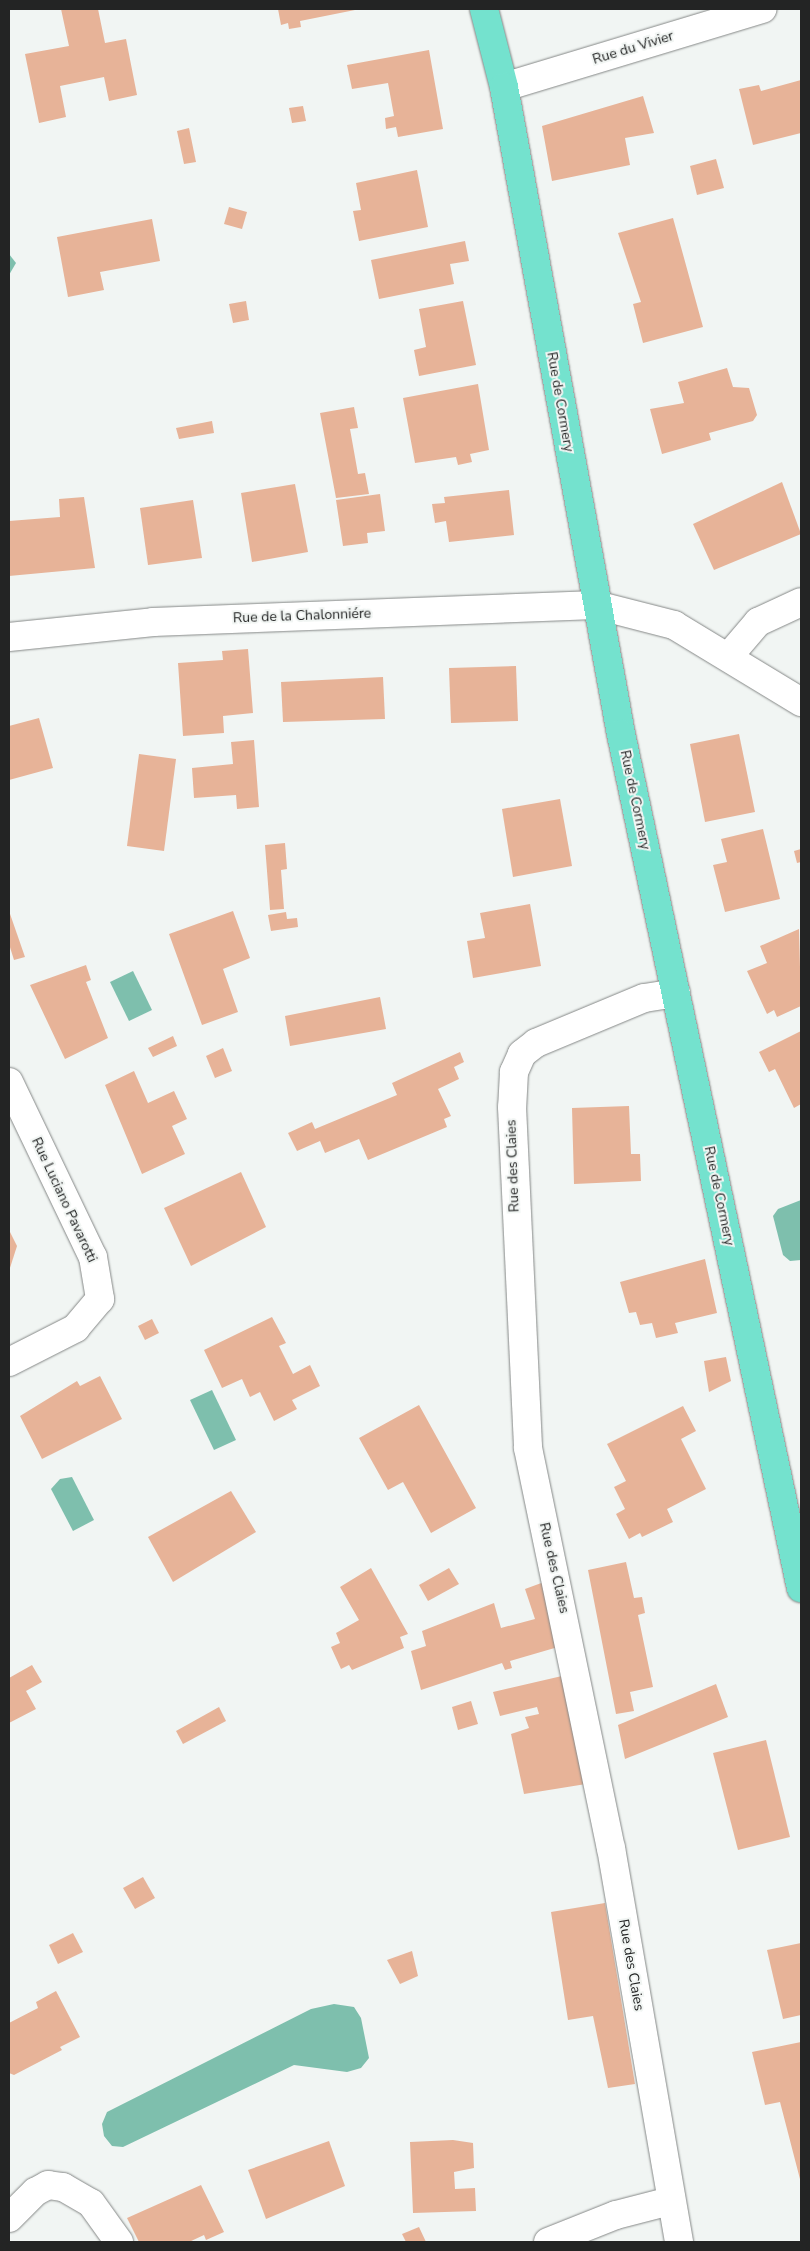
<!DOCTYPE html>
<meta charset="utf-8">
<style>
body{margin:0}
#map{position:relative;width:810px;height:2251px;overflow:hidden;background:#f1f5f3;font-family:"Nunito Sans",sans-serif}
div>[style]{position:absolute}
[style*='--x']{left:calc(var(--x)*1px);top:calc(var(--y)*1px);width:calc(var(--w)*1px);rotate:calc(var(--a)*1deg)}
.water>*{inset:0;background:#7ebfad}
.building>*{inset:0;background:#e7b398}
.roads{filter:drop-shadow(0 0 1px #858887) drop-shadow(0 0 1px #858887)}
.minor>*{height:28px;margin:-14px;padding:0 14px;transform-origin:14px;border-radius:14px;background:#fff}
.major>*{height:28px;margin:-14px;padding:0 14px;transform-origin:14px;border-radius:14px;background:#74e2ce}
span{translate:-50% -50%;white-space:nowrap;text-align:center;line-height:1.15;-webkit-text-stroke:4px #f1f5f3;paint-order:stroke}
.street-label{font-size:14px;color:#232424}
.frame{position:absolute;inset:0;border:10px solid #232424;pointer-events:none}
</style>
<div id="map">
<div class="water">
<div style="clip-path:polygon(9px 254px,16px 263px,9px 275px)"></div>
<div style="clip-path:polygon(133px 971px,152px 1010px,129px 1021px,110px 982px)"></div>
<div style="clip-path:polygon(801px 1200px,801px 1260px,790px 1261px,783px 1255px,773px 1216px,778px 1209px)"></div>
<div style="clip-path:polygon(212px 1390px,236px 1440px,214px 1450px,190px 1400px)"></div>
<div style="clip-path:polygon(72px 1477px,94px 1520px,73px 1531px,51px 1489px,60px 1479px)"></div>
<div style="clip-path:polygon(334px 2004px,354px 2007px,361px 2018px,369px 2058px,361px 2068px,347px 2072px,294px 2065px,123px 2147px,112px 2146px,104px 2136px,102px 2124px,107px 2112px,311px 2009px)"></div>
</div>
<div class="building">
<div style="clip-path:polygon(61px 9px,98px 9px,105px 43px,126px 39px,137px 95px,109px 101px,104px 77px,60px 86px,66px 117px,39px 123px,25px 54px,69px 46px)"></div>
<div style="clip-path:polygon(278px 9px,355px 9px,355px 10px,300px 21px,301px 27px,289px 29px,288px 23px,281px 25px)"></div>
<div style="clip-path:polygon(429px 50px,443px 129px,398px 137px,396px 127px,386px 129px,385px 118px,394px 116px,388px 83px,352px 89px,347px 65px)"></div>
<div style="clip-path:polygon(801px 80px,801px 133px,753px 145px,739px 89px,759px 85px,761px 91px)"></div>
<div style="clip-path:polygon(643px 96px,654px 133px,625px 138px,630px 165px,552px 181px,542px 126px)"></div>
<div style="clip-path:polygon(303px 106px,306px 121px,292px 123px,289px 108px)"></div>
<div style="clip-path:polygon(189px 128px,196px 162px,184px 164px,177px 131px)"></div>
<div style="clip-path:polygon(716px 159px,724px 188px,697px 195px,690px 166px)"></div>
<div style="clip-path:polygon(417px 170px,428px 227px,359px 241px,353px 211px,361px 210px,356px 183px)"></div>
<div style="clip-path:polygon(229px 207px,247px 212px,242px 229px,224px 224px)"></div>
<div style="clip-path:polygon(673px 218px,703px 327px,643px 343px,633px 304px,641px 302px,618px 233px)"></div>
<div style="clip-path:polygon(152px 219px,160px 261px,100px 272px,104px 290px,68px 297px,57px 237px)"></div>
<div style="clip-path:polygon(465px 241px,469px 261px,450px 264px,454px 284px,379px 299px,371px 260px)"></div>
<div style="clip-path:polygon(246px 301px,249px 320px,233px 323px,229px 304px)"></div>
<div style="clip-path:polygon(463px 301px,476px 365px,419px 376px,414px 350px,426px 347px,419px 309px)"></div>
<div style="clip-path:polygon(727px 368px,733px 387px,749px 388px,757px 415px,753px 421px,709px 433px,711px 440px,662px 454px,650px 409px,684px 403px,678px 382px)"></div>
<div style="clip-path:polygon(478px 384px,489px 450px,470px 454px,472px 462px,458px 465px,456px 457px,415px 463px,403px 398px)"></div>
<div style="clip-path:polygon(354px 407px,358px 428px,350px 429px,358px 474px,365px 473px,369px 494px,336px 498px,320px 413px)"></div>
<div style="clip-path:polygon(212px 421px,214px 433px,179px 439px,176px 428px)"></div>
<div style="clip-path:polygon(782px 482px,801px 534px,714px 570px,693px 524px)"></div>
<div style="clip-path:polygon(295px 484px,308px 552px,252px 562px,241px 493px)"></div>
<div style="clip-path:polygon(509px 490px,514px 535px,449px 542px,446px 521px,435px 523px,432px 504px,445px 503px,444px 497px)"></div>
<div style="clip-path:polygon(380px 494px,385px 531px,367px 533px,368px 543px,343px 546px,336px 500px)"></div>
<div style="clip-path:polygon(84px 497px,95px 568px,9px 576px,9px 521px,60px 517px,59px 499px)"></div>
<div style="clip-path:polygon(193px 500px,202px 558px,148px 565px,140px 508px)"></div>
<div style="clip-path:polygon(248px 649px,253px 713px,223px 716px,224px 733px,183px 736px,178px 663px,223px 660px,222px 651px)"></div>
<div style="clip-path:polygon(516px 666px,518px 721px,451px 723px,449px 668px)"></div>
<div style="clip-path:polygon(383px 677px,385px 719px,283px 722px,281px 682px)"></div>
<div style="clip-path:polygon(39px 718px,53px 768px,9px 780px,9px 726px)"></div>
<div style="clip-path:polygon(739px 734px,755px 812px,705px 822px,690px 744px)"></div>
<div style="clip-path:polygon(254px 740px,259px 807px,237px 809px,236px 795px,194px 798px,192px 768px,233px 764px,231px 742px)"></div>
<div style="clip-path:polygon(139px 754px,176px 759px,164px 851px,127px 846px)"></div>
<div style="clip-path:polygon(560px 799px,572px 866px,513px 877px,502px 809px)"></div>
<div style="clip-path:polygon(763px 829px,780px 899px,725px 912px,713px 865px,727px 862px,721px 839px)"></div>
<div style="clip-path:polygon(285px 843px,287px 869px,281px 870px,284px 909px,270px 910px,265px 845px)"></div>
<div style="clip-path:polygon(801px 849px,801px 862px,797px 863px,794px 851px)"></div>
<div style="clip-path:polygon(530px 904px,541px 966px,473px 978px,467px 941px,485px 938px,480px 913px)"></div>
<div style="clip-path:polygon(9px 911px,25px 957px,14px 960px,9px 944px)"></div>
<div style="clip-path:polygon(233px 911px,250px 958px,223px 969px,238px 1012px,202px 1025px,169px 934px)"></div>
<div style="clip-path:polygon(286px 912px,287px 919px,297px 918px,298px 927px,271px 931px,268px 915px)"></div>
<div style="clip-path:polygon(799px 929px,801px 1006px,777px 1017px,774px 1010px,767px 1014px,747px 971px,767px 963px,760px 946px)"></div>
<div style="clip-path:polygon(86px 965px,91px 980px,86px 982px,108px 1038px,65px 1059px,30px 985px)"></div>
<div style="clip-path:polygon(380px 997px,386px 1029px,290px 1046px,285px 1016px)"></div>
<div style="clip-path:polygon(801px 1031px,801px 1104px,794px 1108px,775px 1069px,769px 1072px,759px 1052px)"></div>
<div style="clip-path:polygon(173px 1036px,177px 1046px,153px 1057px,148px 1048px)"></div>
<div style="clip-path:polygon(223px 1048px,232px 1071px,215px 1078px,206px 1056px)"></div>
<div style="clip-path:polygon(460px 1052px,464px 1062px,454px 1067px,459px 1079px,438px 1089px,451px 1116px,444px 1119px,447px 1127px,368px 1160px,359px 1139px,325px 1153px,320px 1141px,297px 1151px,288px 1133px,312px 1122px,315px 1129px,397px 1095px,392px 1083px)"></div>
<div style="clip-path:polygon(134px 1071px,148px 1103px,174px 1091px,187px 1119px,172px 1126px,185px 1154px,142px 1174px,105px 1085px)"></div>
<div style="clip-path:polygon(629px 1106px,631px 1154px,640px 1154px,641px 1181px,574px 1184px,572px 1108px)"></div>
<div style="clip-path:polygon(241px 1172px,266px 1227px,191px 1266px,164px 1208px)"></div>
<div style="clip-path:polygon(9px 1230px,17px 1246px,9px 1271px)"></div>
<div style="clip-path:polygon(705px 1259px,717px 1313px,675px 1323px,678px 1333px,656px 1338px,652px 1323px,640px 1325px,636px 1312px,629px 1313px,620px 1282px)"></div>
<div style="clip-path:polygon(272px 1317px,286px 1343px,279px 1346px,293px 1374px,310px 1365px,320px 1386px,292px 1400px,297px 1409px,274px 1421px,260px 1392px,250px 1397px,242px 1379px,222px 1388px,204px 1350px)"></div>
<div style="clip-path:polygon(152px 1319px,159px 1333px,145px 1340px,138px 1326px)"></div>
<div style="clip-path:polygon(726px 1357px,731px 1381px,709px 1392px,704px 1361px)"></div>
<div style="clip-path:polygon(100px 1376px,122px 1419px,42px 1459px,20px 1416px,77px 1381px,80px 1386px)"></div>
<div style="clip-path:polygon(419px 1405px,476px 1508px,431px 1533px,403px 1482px,388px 1490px,359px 1438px)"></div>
<div style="clip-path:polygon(683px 1406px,696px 1431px,681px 1439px,706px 1489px,667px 1509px,673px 1522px,642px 1537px,640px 1533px,629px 1539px,616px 1514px,625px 1509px,614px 1487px,626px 1481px,607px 1444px)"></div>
<div style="clip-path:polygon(231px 1491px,256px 1532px,173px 1582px,148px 1537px)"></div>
<div style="clip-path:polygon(626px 1562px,634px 1598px,642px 1597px,645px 1613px,638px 1615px,653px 1687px,630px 1692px,634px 1711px,616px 1714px,588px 1570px)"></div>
<div style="clip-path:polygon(371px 1568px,408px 1634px,400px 1637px,404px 1648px,352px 1670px,349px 1665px,341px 1669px,331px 1647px,340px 1643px,336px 1633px,359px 1620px,340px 1587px)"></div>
<div style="clip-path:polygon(449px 1568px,459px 1584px,428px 1601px,419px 1585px)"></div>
<div style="clip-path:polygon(544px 1582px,558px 1647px,510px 1661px,512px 1668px,505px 1670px,502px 1663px,421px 1690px,411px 1651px,426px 1646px,422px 1631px,494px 1603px,501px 1628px,535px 1619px,525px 1589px)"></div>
<div style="clip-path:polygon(32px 1665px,42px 1682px,26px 1691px,36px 1709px,9px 1723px,9px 1678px)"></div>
<div style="clip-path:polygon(562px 1676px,586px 1784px,524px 1794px,511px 1734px,529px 1728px,525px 1717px,539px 1714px,537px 1707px,500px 1716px,493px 1692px)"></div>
<div style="clip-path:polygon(716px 1684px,728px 1717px,625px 1759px,618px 1725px)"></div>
<div style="clip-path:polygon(471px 1701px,478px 1724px,458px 1730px,452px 1707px)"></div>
<div style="clip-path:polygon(219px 1707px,226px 1721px,183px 1744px,176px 1731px)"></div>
<div style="clip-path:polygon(766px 1740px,790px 1837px,738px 1850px,713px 1753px)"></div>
<div style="clip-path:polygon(143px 1877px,155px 1898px,135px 1909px,123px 1888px)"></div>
<div style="clip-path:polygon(605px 1903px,635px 2084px,608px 2088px,593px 2016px,568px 2020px,551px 1912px)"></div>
<div style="clip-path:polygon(73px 1933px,83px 1952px,58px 1964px,49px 1945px)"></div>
<div style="clip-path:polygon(801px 1943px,801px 2015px,783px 2019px,767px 1950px)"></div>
<div style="clip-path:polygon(412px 1951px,418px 1976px,400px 1984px,387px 1960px)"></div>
<div style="clip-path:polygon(56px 1991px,80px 2037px,60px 2047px,62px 2050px,14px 2075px,9px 2073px,9px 2023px,38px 2008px,36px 2002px)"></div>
<div style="clip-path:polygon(801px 2042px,801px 2183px,780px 2102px,765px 2105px,752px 2052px)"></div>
<div style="clip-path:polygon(453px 2140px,473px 2143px,474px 2168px,454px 2172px,455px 2189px,475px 2188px,476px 2211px,413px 2213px,410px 2142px)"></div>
<div style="clip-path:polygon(329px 2141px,345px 2186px,266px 2219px,248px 2170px)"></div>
<div style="clip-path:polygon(201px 2185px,224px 2232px,206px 2240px,204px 2235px,189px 2242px,139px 2242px,127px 2218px)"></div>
<div style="clip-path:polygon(419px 2227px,426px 2242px,406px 2242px,402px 2234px)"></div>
</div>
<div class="roads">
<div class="minor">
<div style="--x:504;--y:87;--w:270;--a:-16.8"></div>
<div style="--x:9;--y:637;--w:145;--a:-5.9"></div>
<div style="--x:153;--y:622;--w:443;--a:-2.2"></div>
<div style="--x:596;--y:605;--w:81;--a:14.4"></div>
<div style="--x:674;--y:625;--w:149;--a:31.2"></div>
<div style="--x:729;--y:656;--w:45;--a:-49.5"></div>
<div style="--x:758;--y:622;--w:47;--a:-24.9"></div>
<div style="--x:676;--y:993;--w:32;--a:171"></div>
<div style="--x:644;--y:998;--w:117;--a:157.4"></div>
<div style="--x:536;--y:1043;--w:18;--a:142"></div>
<div style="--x:522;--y:1054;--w:20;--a:114"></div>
<div style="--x:514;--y:1072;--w:35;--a:93"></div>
<div style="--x:512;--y:1107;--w:341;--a:87.3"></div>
<div style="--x:528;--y:1448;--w:409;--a:78.3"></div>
<div style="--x:611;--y:1848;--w:400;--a:80.2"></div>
<div style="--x:9;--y:1082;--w:194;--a:64.4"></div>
<div style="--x:93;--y:1257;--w:43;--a:80.5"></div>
<div style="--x:100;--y:1299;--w:38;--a:130"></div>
<div style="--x:76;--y:1328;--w:75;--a:153.1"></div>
<div style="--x:9;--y:2218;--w:37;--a:-45"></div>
<div style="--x:35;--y:2192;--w:15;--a:-28"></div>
<div style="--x:48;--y:2185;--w:15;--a:8"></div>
<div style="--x:63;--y:2187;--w:32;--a:30"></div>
<div style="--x:91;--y:2203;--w:48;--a:54.3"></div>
<div style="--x:548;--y:2242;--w:73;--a:-21.7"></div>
<div style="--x:616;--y:2215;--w:56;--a:-14.5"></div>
</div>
<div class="major">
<div style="--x:484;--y:9;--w:81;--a:75.6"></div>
<div style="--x:504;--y:87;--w:657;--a:79.75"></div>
<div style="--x:621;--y:734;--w:873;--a:78.1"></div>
</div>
</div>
<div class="street-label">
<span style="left:633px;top:48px;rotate:-17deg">Rue du Vivier</span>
<span style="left:560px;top:402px;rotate:80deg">Rue de Cormery</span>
<span style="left:302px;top:616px;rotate:-2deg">Rue de la Chalonniére</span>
<span style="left:635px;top:800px;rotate:78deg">Rue de Cormery</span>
<span style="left:513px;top:1166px;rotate:-92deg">Rue des Claies</span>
<span style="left:719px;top:1196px;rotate:78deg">Rue de Cormery</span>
<span style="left:64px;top:1200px;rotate:65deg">Rue Luciano Pavarotti</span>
<span style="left:554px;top:1568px;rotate:77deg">Rue des Claies</span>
<span style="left:631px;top:1965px;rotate:80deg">Rue des Claies</span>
</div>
<div class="frame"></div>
</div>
